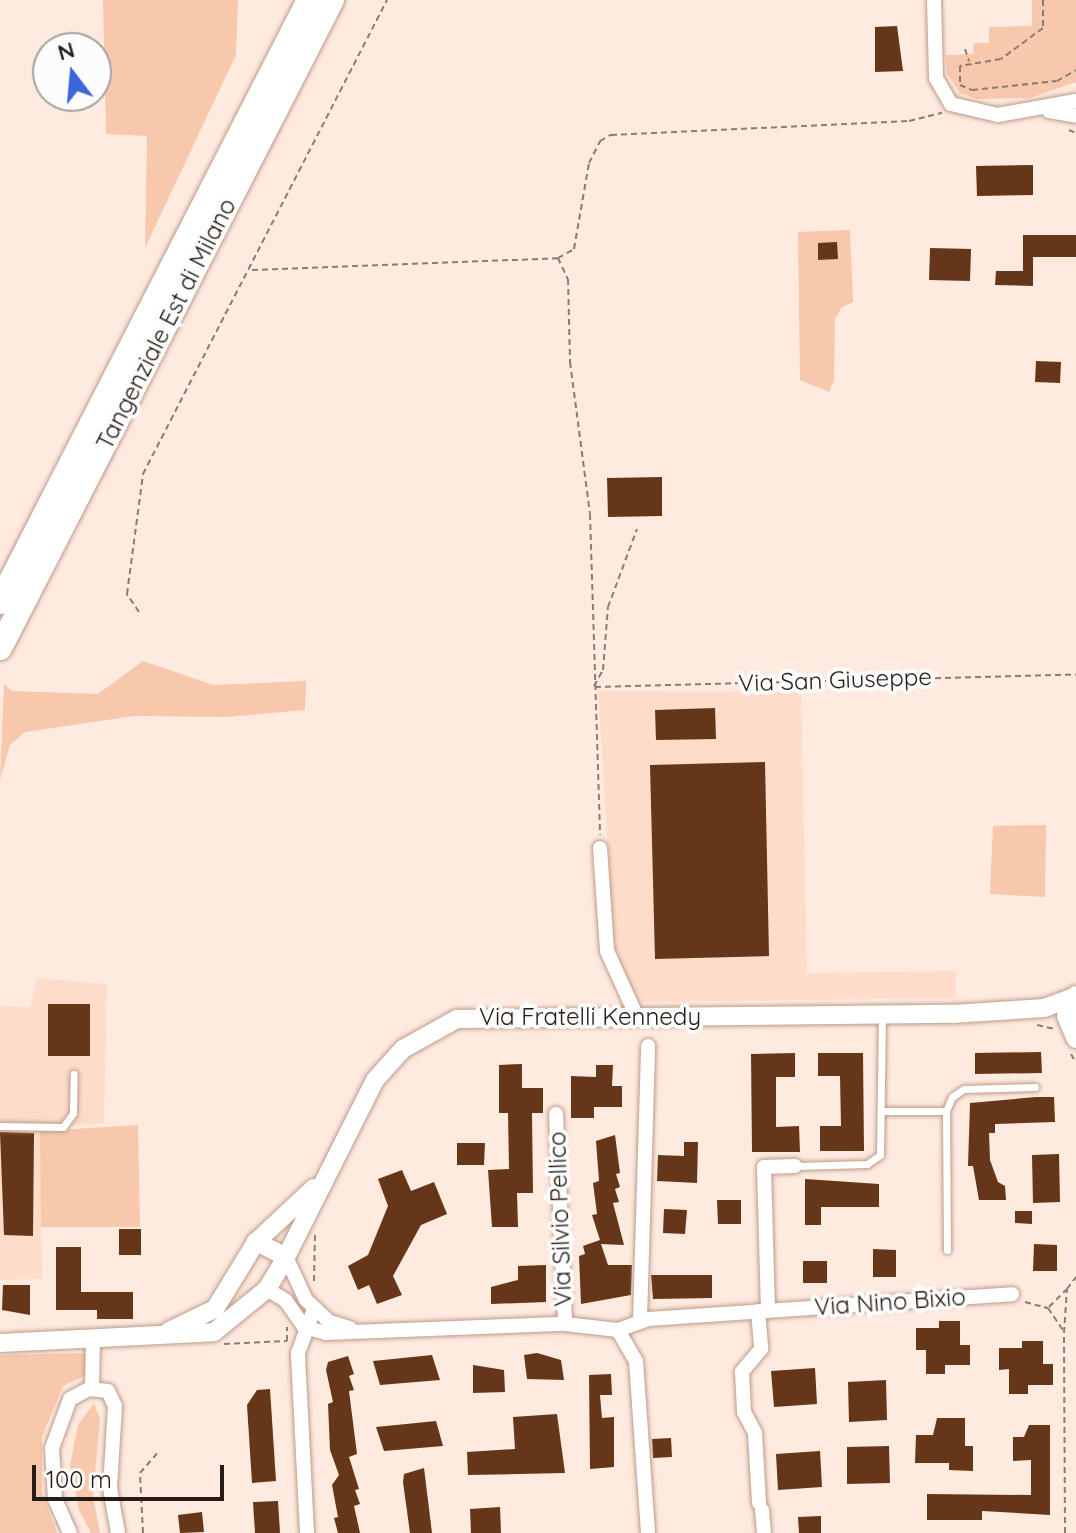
<!DOCTYPE html>
<style>
body{margin:0}
#map{position:relative;width:1076px;height:1533px;overflow:hidden;background:#ffeadf;font-family:Quicksand,sans-serif}
div>[style]{position:absolute}
[style*='--x']{left:calc(var(--x)*1px);top:calc(var(--y)*1px);width:calc(var(--w)*1px);rotate:calc(var(--a)*1deg)}
.built>*{inset:0;background:#fdddca}
.green>*{inset:0;background:#f8c8ac}
.building>*{inset:0;background:#653617}
.path>*{height:2px;margin-top:-1px;transform-origin:0;background:repeating-linear-gradient(90deg,#8b7b72 0 6px,transparent 0 10px)}
.roads{filter:drop-shadow(0 0 2px #bc9c8b) drop-shadow(0 0 2px #bc9c8b)}
.lane>*{height:7px;margin:-3.5px;padding:0 3.5px;transform-origin:3.5px;border-radius:3.5px;background:#fff}
.street>*{height:14px;margin:-7px;padding:0 7px;transform-origin:7px;border-radius:7px;background:#fff}
.secondary>*{height:18px;margin:-9px;padding:0 9px;transform-origin:9px;border-radius:9px;background:#fff}
.highway>*{height:24px;margin:-12px;padding:0 12px;transform-origin:12px;border-radius:12px;background:#fff}
span{translate:-50% -50%;white-space:nowrap;text-align:center;line-height:1.15;-webkit-text-stroke:8px #fcfcfc;paint-order:stroke}
.street-label{font-size:24px;color:#271c15}
.north{position:absolute;left:32px;top:32px;width:80px;height:80px;box-sizing:border-box;background:#fcfcfc;border:2px solid #a7a2a0;border-radius:50%;rotate:344deg;font-size:22px;font-weight:700;line-height:32px;text-align:center;color:#271c15}
.north::after{content:'';display:block;margin:auto;width:28px;height:36px;background:#3d66d8;clip-path:polygon(50% 0,100% 100%,50% 72%,0 100%)}
.scale{position:absolute;left:32px;top:1465px;width:192px;height:36px;box-sizing:border-box;border:4px solid #271c15;border-top:0;padding-left:10px;font-size:24px;line-height:28px;white-space:nowrap;color:#271c15;-webkit-text-stroke:6px #fcfcfc;paint-order:stroke}
</style>
<div id="map">
<div class="built">
<div style="clip-path:polygon(598px 691px,801px 692px,807px 973px,956px 971px,956px 998px,639px 1002px,614px 948px)"></div>
<div style="clip-path:polygon(37px 978px,107px 984px,104px 1123px,40px 1128px,42px 1279px,0 1280px,0 1006px,30px 1007px)"></div>
</div>
<div class="green">
<div style="clip-path:polygon(103px 0,238px 0,236px 55px,145px 248px,147px 136px,106px 134px)"></div>
<div style="clip-path:polygon(1032px 0,1076px 0,1076px 82px,1030px 98px,977px 99px,960px 93px,947px 73px,946px 55px,973px 54px,974px 43px,989px 43px,989px 27px,1032px 26px)"></div>
<div style="clip-path:polygon(850px 230px,853px 302px,841px 308px,835px 319px,834px 381px,829px 392px,800px 380px,798px 232px)"></div>
<div style="clip-path:polygon(143px 661px,213px 685px,306px 681px,305px 710px,227px 717px,134px 716px,25px 732px,10px 745px,0 780px,4px 684px,12px 691px,98px 694px)"></div>
<div style="clip-path:polygon(1046px 825px,1045px 897px,990px 894px,993px 826px)"></div>
<div style="clip-path:polygon(138px 1125px,140px 1227px,41px 1227px,40px 1131px)"></div>
<div style="clip-path:polygon(87px 1353px,85px 1376px,63px 1386px,42px 1437px,42px 1493px,57px 1533px,0 1533px,0 1355px)"></div>
<div style="clip-path:polygon(94px 1403px,100px 1419px,93px 1496px,100px 1533px,91px 1533px,79px 1510px,70px 1465px,78px 1425px)"></div>
</div>
<div class="building">
<div style="clip-path:polygon(897px 26px,903px 71px,875px 72px,875px 27px)"></div>
<div style="clip-path:polygon(1033px 165px,1033px 195px,977px 196px,976px 166px)"></div>
<div style="clip-path:polygon(1023px 235px,1076px 235px,1076px 257px,1033px 257px,1033px 286px,995px 285px,996px 271px,1023px 271px)"></div>
<div style="clip-path:polygon(837px 242px,838px 259px,818px 260px,818px 243px)"></div>
<div style="clip-path:polygon(930px 248px,971px 249px,970px 281px,929px 280px)"></div>
<div style="clip-path:polygon(1036px 361px,1061px 362px,1060px 383px,1035px 382px)"></div>
<div style="clip-path:polygon(662px 477px,662px 516px,608px 517px,607px 478px)"></div>
<div style="clip-path:polygon(715px 708px,716px 739px,656px 740px,655px 710px)"></div>
<div style="clip-path:polygon(765px 762px,769px 956px,655px 959px,650px 765px)"></div>
<div style="clip-path:polygon(48px 1004px,90px 1004px,90px 1056px,48px 1056px)"></div>
<div style="clip-path:polygon(1041px 1052px,1042px 1073px,975px 1074px,975px 1053px)"></div>
<div style="clip-path:polygon(795px 1053px,795px 1077px,776px 1077px,776px 1127px,799px 1126px,800px 1152px,752px 1152px,751px 1054px)"></div>
<div style="clip-path:polygon(818px 1053px,863px 1053px,864px 1151px,820px 1151px,820px 1126px,841px 1126px,840px 1076px,818px 1076px)"></div>
<div style="clip-path:polygon(522px 1064px,522px 1088px,543px 1088px,543px 1113px,532px 1113px,533px 1193px,517px 1193px,518px 1227px,492px 1227px,488px 1170px,509px 1169px,508px 1113px,499px 1113px,499px 1065px)"></div>
<div style="clip-path:polygon(596px 1065px,613px 1065px,612px 1086px,622px 1086px,622px 1107px,594px 1107px,594px 1118px,571px 1118px,571px 1076px,596px 1077px)"></div>
<div style="clip-path:polygon(1036px 1097px,1054px 1097px,1055px 1122px,995px 1124px,995px 1133px,989px 1133px,990px 1160px,998px 1182px,1005px 1186px,1006px 1200px,979px 1200px,973px 1166px,968px 1166px,970px 1103px)"></div>
<div style="clip-path:polygon(0 1132px,34px 1133px,33px 1236px,4px 1235px)"></div>
<div style="clip-path:polygon(615px 1135px,620px 1173px,616px 1174px,620px 1187px,615px 1189px,619px 1202px,613px 1203px,624px 1245px,601px 1244px,608px 1265px,632px 1265px,631px 1295px,581px 1304px,579px 1256px,585px 1254px,583px 1246px,600px 1240px,592px 1215px,597px 1214px,593px 1183px,599px 1181px,596px 1141px)"></div>
<div style="clip-path:polygon(684px 1142px,698px 1142px,697px 1183px,657px 1181px,658px 1155px,684px 1156px)"></div>
<div style="clip-path:polygon(457px 1143px,485px 1143px,484px 1165px,457px 1165px)"></div>
<div style="clip-path:polygon(1059px 1154px,1060px 1202px,1033px 1203px,1032px 1155px)"></div>
<div style="clip-path:polygon(402px 1170px,411px 1191px,434px 1182px,447px 1214px,421px 1225px,393px 1276px,402px 1295px,377px 1304px,369px 1285px,358px 1290px,348px 1266px,368px 1255px,388px 1206px,378px 1179px)"></div>
<div style="clip-path:polygon(805px 1179px,879px 1184px,879px 1207px,821px 1207px,821px 1225px,805px 1225px)"></div>
<div style="clip-path:polygon(717px 1200px,741px 1200px,741px 1224px,718px 1224px)"></div>
<div style="clip-path:polygon(664px 1209px,687px 1210px,685px 1234px,663px 1233px)"></div>
<div style="clip-path:polygon(1015px 1211px,1032px 1211px,1032px 1224px,1015px 1223px)"></div>
<div style="clip-path:polygon(119px 1229px,141px 1229px,141px 1255px,119px 1255px)"></div>
<div style="clip-path:polygon(1034px 1244px,1057px 1245px,1057px 1271px,1033px 1271px)"></div>
<div style="clip-path:polygon(56px 1247px,81px 1247px,81px 1292px,133px 1292px,133px 1319px,97px 1319px,97px 1310px,56px 1310px)"></div>
<div style="clip-path:polygon(873px 1249px,896px 1250px,896px 1277px,873px 1277px)"></div>
<div style="clip-path:polygon(803px 1261px,827px 1261px,827px 1283px,803px 1283px)"></div>
<div style="clip-path:polygon(546px 1265px,546px 1302px,491px 1304px,491px 1287px,518px 1280px,518px 1266px)"></div>
<div style="clip-path:polygon(651px 1275px,712px 1275px,712px 1298px,653px 1299px)"></div>
<div style="clip-path:polygon(3px 1285px,30px 1285px,30px 1315px,2px 1310px)"></div>
<div style="clip-path:polygon(939px 1321px,960px 1321px,960px 1345px,970px 1345px,970px 1365px,945px 1365px,945px 1374px,926px 1374px,926px 1350px,916px 1350px,916px 1328px,939px 1328px)"></div>
<div style="clip-path:polygon(1022px 1341px,1043px 1341px,1043px 1364px,1053px 1364px,1053px 1385px,1028px 1385px,1028px 1394px,1009px 1394px,1009px 1369px,999px 1370px,999px 1348px,1022px 1348px)"></div>
<div style="clip-path:polygon(537px 1353px,561px 1360px,564px 1380px,527px 1379px,524px 1355px)"></div>
<div style="clip-path:polygon(432px 1355px,440px 1380px,380px 1385px,373px 1361px)"></div>
<div style="clip-path:polygon(348px 1356px,354px 1374px,349px 1376px,354px 1390px,349px 1391px,357px 1454px,349px 1457px,359px 1489px,355px 1490px,360px 1504px,354px 1506px,360px 1533px,338px 1533px,334px 1518px,338px 1517px,332px 1485px,339px 1475px,330px 1450px,328px 1404px,333px 1402px,326px 1370px,328px 1362px)"></div>
<div style="clip-path:polygon(473px 1365px,504px 1370px,505px 1392px,473px 1393px)"></div>
<div style="clip-path:polygon(815px 1368px,817px 1404px,774px 1407px,771px 1371px)"></div>
<div style="clip-path:polygon(611px 1374px,612px 1395px,600px 1395px,602px 1418px,614px 1417px,614px 1467px,590px 1469px,589px 1375px)"></div>
<div style="clip-path:polygon(886px 1380px,887px 1420px,849px 1422px,848px 1382px)"></div>
<div style="clip-path:polygon(270px 1389px,276px 1481px,252px 1483px,247px 1405px,257px 1390px)"></div>
<div style="clip-path:polygon(557px 1414px,565px 1473px,468px 1475px,467px 1452px,515px 1449px,513px 1417px)"></div>
<div style="clip-path:polygon(937px 1418px,965px 1418px,965px 1446px,973px 1446px,973px 1471px,949px 1470px,949px 1463px,915px 1463px,916px 1435px,933px 1435px)"></div>
<div style="clip-path:polygon(436px 1421px,443px 1446px,384px 1451px,376px 1427px)"></div>
<div style="clip-path:polygon(1029px 1425px,1050px 1425px,1050px 1515px,982px 1511px,982px 1520px,927px 1520px,927px 1494px,1031px 1495px,1031px 1460px,1013px 1461px,1013px 1437px,1024px 1437px)"></div>
<div style="clip-path:polygon(671px 1438px,672px 1457px,653px 1458px,652px 1439px)"></div>
<div style="clip-path:polygon(889px 1446px,890px 1483px,847px 1484px,847px 1447px)"></div>
<div style="clip-path:polygon(820px 1451px,822px 1487px,778px 1490px,776px 1454px)"></div>
<div style="clip-path:polygon(424px 1468px,432px 1533px,410px 1533px,403px 1482px,404px 1474px)"></div>
<div style="clip-path:polygon(278px 1501px,280px 1533px,255px 1533px,253px 1502px)"></div>
<div style="clip-path:polygon(500px 1507px,501px 1533px,471px 1533px,470px 1509px)"></div>
<div style="clip-path:polygon(202px 1512px,204px 1532px,180px 1533px,178px 1515px)"></div>
<div style="clip-path:polygon(821px 1516px,821px 1533px,799px 1533px,798px 1517px)"></div>
</div>
<div class="path">
<div style="--x:1043;--y:0;--w:28;--a:90"></div>
<div style="--x:1043;--y:28;--w:52;--a:143.6"></div>
<div style="--x:1001;--y:59;--w:42;--a:170.3"></div>
<div style="--x:960;--y:66;--w:19;--a:90"></div>
<div style="--x:960;--y:85;--w:13;--a:23"></div>
<div style="--x:972;--y:90;--w:85;--a:-6"></div>
<div style="--x:1057;--y:81;--w:22;--a:-30"></div>
<div style="--x:965;--y:49;--w:13;--a:72"></div>
<div style="--x:1069;--y:130;--w:8;--a:23"></div>
<div style="--x:558;--y:258;--w:23;--a:65"></div>
<div style="--x:568;--y:279;--w:83;--a:88.6"></div>
<div style="--x:570;--y:362;--w:153;--a:82.5"></div>
<div style="--x:590;--y:514;--w:321;--a:88.2"></div>
<div style="--x:252;--y:270;--w:306;--a:-2.2"></div>
<div style="--x:558;--y:258;--w:18;--a:-29"></div>
<div style="--x:574;--y:249;--w:87;--a:-80.1"></div>
<div style="--x:589;--y:163;--w:25;--a:-63"></div>
<div style="--x:600;--y:141;--w:13;--a:-29"></div>
<div style="--x:611;--y:135;--w:298;--a:-2.7"></div>
<div style="--x:909;--y:121;--w:34;--a:-14"></div>
<div style="--x:139;--y:612;--w:22;--a:-124"></div>
<div style="--x:127;--y:594;--w:121;--a:-82.4"></div>
<div style="--x:143;--y:474;--w:533;--a:-62.76"></div>
<div style="--x:594;--y:686;--w:18;--a:-61"></div>
<div style="--x:603;--y:670;--w:63;--a:-85.5"></div>
<div style="--x:608;--y:607;--w:83;--a:-69.6"></div>
<div style="--x:595;--y:687;--w:481;--a:-1.5"></div>
<div style="--x:1037;--y:1025;--w:17;--a:13"></div>
<div style="--x:1071;--y:1054;--w:10;--a:61"></div>
<div style="--x:314;--y:1281;--w:46;--a:-88.8"></div>
<div style="--x:1025;--y:1302;--w:24;--a:15"></div>
<div style="--x:1048;--y:1308;--w:29;--a:56"></div>
<div style="--x:1049;--y:1307;--w:25;--a:-45"></div>
<div style="--x:224;--y:1344;--w:63;--a:-2.7"></div>
<div style="--x:287;--y:1341;--w:14;--a:-90"></div>
<div style="--x:143;--y:1533;--w:60;--a:-92.9"></div>
<div style="--x:140;--y:1473;--w:30;--a:-49"></div>
<div style="--x:1065;--y:1533;--w:200;--a:-90.3"></div>
<div style="--x:1064;--y:1333;--w:44;--a:-86.1"></div>
<div style="--x:1067;--y:1289;--w:15;--a:-53"></div>
</div>
<div class="roads">
<div class="lane">
<div style="--x:882;--y:1111;--w:64;--a:0"></div>
<div style="--x:946;--y:1111;--w:15;--a:-67"></div>
<div style="--x:952;--y:1097;--w:14;--a:-34"></div>
<div style="--x:964;--y:1089;--w:71;--a:-1.6"></div>
<div style="--x:946;--y:1111;--w:139;--a:89.6"></div>
<div style="--x:0;--y:1126;--w:63;--a:0.9"></div>
<div style="--x:63;--y:1127;--w:17;--a:-54"></div>
<div style="--x:73;--y:1113;--w:39;--a:-89"></div>
<div style="--x:795;--y:1166;--w:72;--a:-1.6"></div>
<div style="--x:867;--y:1164;--w:16;--a:-35"></div>
<div style="--x:880;--y:1155;--w:137;--a:-89.2"></div>
</div>
<div class="street">
<div style="--x:934;--y:0;--w:78;--a:88.5"></div>
<div style="--x:936;--y:78;--w:30;--a:60"></div>
<div style="--x:951;--y:104;--w:48;--a:13.2"></div>
<div style="--x:998;--y:115;--w:79;--a:-10.2"></div>
<div style="--x:1049;--y:111;--w:27;--a:10"></div>
<div style="--x:600;--y:848;--w:103;--a:86.1"></div>
<div style="--x:607;--y:951;--w:72;--a:65.6"></div>
<div style="--x:556;--y:1114;--w:210;--a:87.5"></div>
<div style="--x:286;--y:1257;--w:47;--a:65.1"></div>
<div style="--x:306;--y:1300;--w:33;--a:43"></div>
<div style="--x:330;--y:1322;--w:21;--a:17"></div>
<div style="--x:267;--y:1289;--w:22;--a:32"></div>
<div style="--x:286;--y:1301;--w:32;--a:55"></div>
<div style="--x:304;--y:1327;--w:23;--a:15"></div>
<div style="--x:326;--y:1333;--w:239;--a:-2.2"></div>
<div style="--x:565;--y:1324;--w:53;--a:6.5"></div>
<div style="--x:618;--y:1330;--w:36;--a:60"></div>
<div style="--x:636;--y:1361;--w:172;--a:86"></div>
<div style="--x:758;--y:1311;--w:38;--a:85"></div>
<div style="--x:761;--y:1349;--w:30;--a:130"></div>
<div style="--x:742;--y:1372;--w:40;--a:87.1"></div>
<div style="--x:744;--y:1412;--w:24;--a:62"></div>
<div style="--x:755;--y:1433;--w:70;--a:86.7"></div>
<div style="--x:768;--y:1311;--w:144;--a:-91.6"></div>
<div style="--x:764;--y:1167;--w:31;--a:-2"></div>
<div style="--x:640;--y:1320;--w:274;--a:-88.3"></div>
<div style="--x:618;--y:1330;--w:32;--a:-20"></div>
<div style="--x:648;--y:1319;--w:365;--a:-3.9"></div>
<div style="--x:92;--y:1389;--w:50;--a:-88.9"></div>
<div style="--x:762;--y:1510;--w:23;--a:85"></div>
<div style="--x:70;--y:1533;--w:37;--a:-114"></div>
<div style="--x:55;--y:1499;--w:51;--a:-93.4"></div>
<div style="--x:52;--y:1448;--w:52;--a:-69.8"></div>
<div style="--x:70;--y:1399;--w:21;--a:-28"></div>
<div style="--x:89;--y:1389;--w:19;--a:6"></div>
<div style="--x:108;--y:1391;--w:17;--a:65"></div>
<div style="--x:115;--y:1406;--w:82;--a:93.5"></div>
<div style="--x:110;--y:1488;--w:46;--a:79.9"></div>
<div style="--x:307;--y:1533;--w:180;--a:-92.9"></div>
<div style="--x:298;--y:1353;--w:47;--a:-70"></div>
</div>
<div class="secondary">
<div style="--x:1076;--y:995;--w:23;--a:115"></div>
<div style="--x:1066;--y:1016;--w:25;--a:67"></div>
<div style="--x:286;--y:1257;--w:198;--a:-63.3"></div>
<div style="--x:375;--y:1080;--w:42;--a:-47.9"></div>
<div style="--x:403;--y:1049;--w:62;--a:-29.1"></div>
<div style="--x:457;--y:1019;--w:497;--a:-0.6"></div>
<div style="--x:954;--y:1014;--w:90;--a:-3.8"></div>
<div style="--x:1044;--y:1008;--w:32;--a:-20"></div>
<div style="--x:169;--y:1331;--w:51;--a:-25.6"></div>
<div style="--x:215;--y:1309;--w:79;--a:-58.5"></div>
<div style="--x:256;--y:1242;--w:79;--a:-43"></div>
<div style="--x:0;--y:1343;--w:214;--a:-2.9"></div>
<div style="--x:214;--y:1332;--w:68;--a:-39.1"></div>
<div style="--x:267;--y:1289;--w:37;--a:-59"></div>
<div style="--x:286;--y:1257;--w:34;--a:-153"></div>
</div>
<div class="highway">
<div style="--x:0;--y:602;--w:677;--a:-62.83"></div>
<div style="--x:0;--y:648;--w:728;--a:-62.87"></div>
</div>
</div>
<div class="street-label">
<span style="left:166px;top:324px;rotate:-63deg">Tangenziale Est di Milano</span>
<span style="left:835px;top:680px;rotate:-2deg">Via San Giuseppe</span>
<span style="left:590px;top:1017px">Via Fratelli Kennedy</span>
<span style="left:560px;top:1219px;rotate:-92deg">Via Silvio Pellico</span>
<span style="left:890px;top:1302px;rotate:-4deg">Via Nino Bixio</span>
</div>
<div class="north">N</div>
<div class="scale">100 m</div>
</div>
